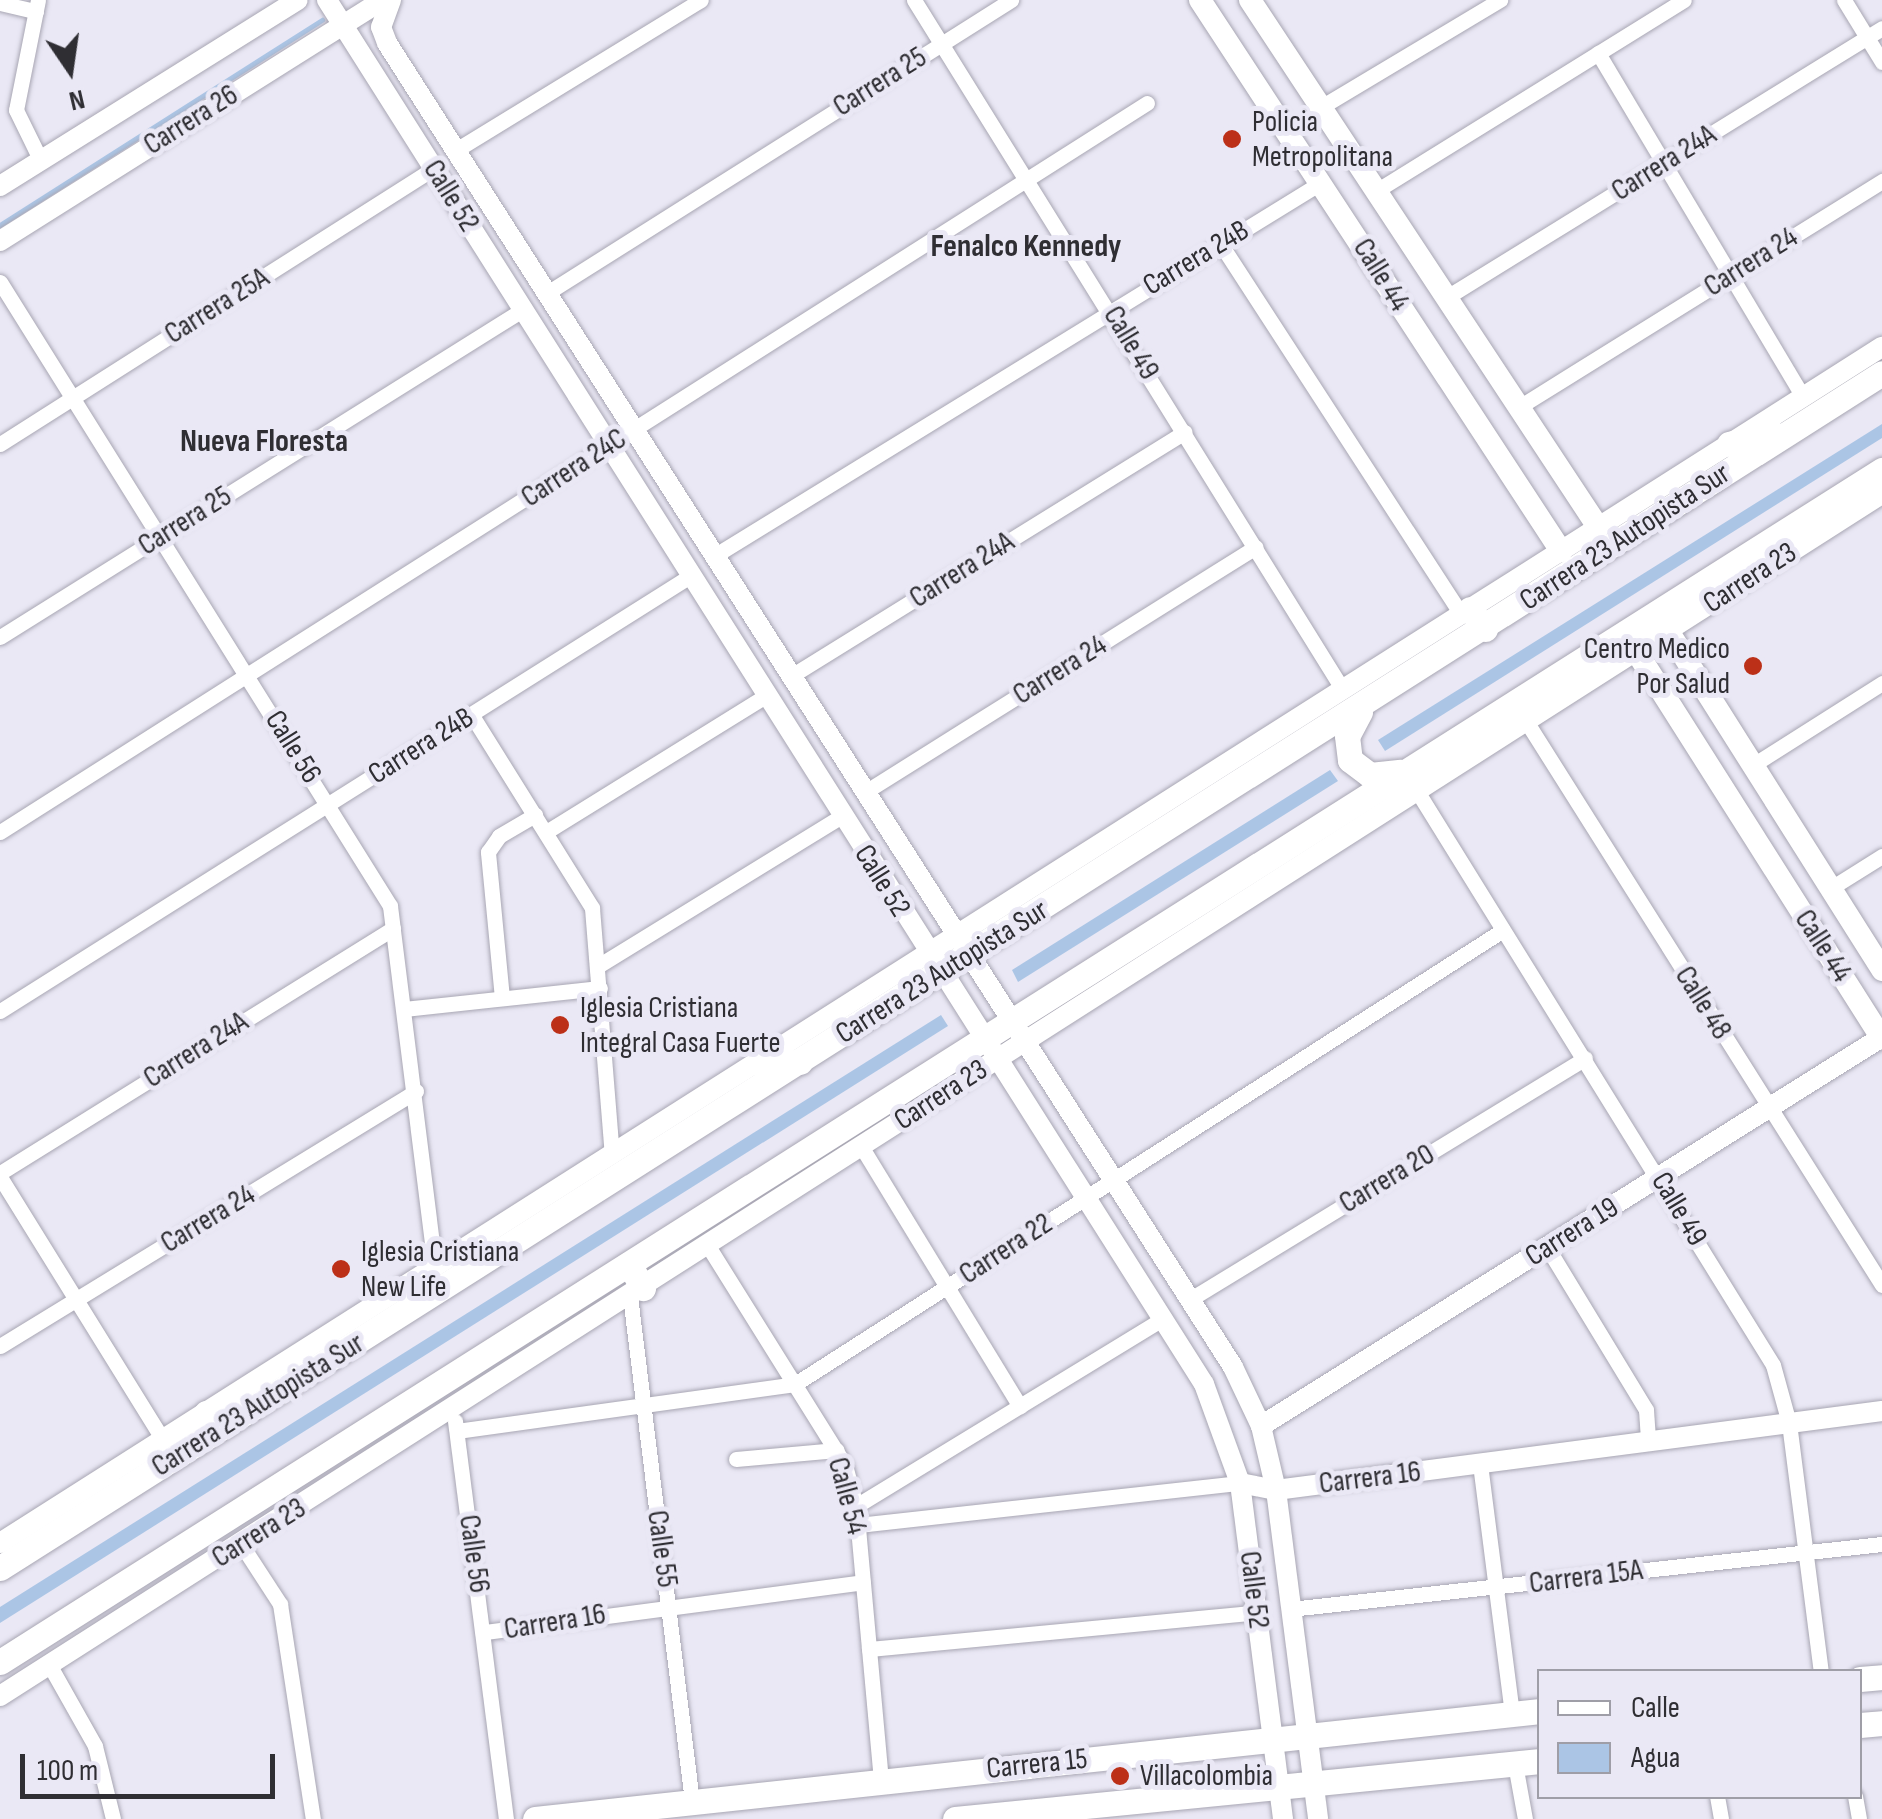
<!DOCTYPE html>
<style>
body{margin:0}
#map{position:relative;width:1882px;height:1819px;overflow:hidden;background:#eae8f5;font-family:"Sofia Sans Condensed",sans-serif}
div>[style]{position:absolute}
[style*='--x']{left:calc(var(--x)*1px);top:calc(var(--y)*1px);width:calc(var(--w)*1px);rotate:calc(var(--a)*1deg)}
.water>*{inset:0;background:#abc5e5}
.stream>*{height:5px;margin:-2.5px;padding:0 2.5px;transform-origin:2.5px;border-radius:2.5px;background:#abc5e5}
.roads{filter:drop-shadow(0 0 2px #a8a6b3) drop-shadow(0 0 2px #a8a6b3)}
.minor>*{height:15px;margin:-7.5px;padding:0 7.5px;transform-origin:7.5px;border-radius:7.5px;background:#fff}
.tertiary>*{height:20px;margin:-10px;padding:0 10px;transform-origin:10px;border-radius:10px;background:#fff}
.secondary>*{height:22px;margin:-11px;padding:0 11px;transform-origin:11px;border-radius:11px;background:#fff}
.primary>*{height:25px;margin:-12.5px;padding:0 12.5px;transform-origin:12.5px;border-radius:12.5px;background:#fff}
.dots>*{width:28px;height:28px;translate:-50% -50%;box-sizing:border-box;border:5px solid #eae8f5;border-radius:50%}
span{translate:-50% -50%;white-space:nowrap;text-align:center;line-height:1.15;-webkit-text-stroke:10px #eae8f5;paint-order:stroke}
.street-label{font-size:30px;color:#2f2e33}
.poi-label{font-size:30px;color:#2f2e33}
.left{translate:0 -50%;text-align:left}
.right{translate:-100% -50%;text-align:right}
.neighbourhood-label{font-size:32px;color:#2f2e33;font-weight:700}
.legend{position:absolute;left:1537px;top:1669px;width:325px;height:130px;box-sizing:border-box;background:#eae8f5;border:2px solid #9f9ea7;margin:0;padding:12px 18px;list-style:none;font-size:30px;color:#2f2e33}
.legend li{display:flex;align-items:center;gap:20px;height:50px}
.legend b{width:50px;border:2px solid #9f9ea7}
.north{position:absolute;left:20px;top:20px;width:100px;height:100px;-webkit-text-stroke:8px #eae8f5;paint-order:stroke;rotate:167deg;font-size:28px;font-weight:700;line-height:40px;text-align:center;color:#2f2e33}
.north::after{content:'';display:block;margin:auto;width:35px;height:45px;background:#2f2e33;clip-path:polygon(50% 0,100% 100%,50% 72%,0 100%)}
.scale{position:absolute;left:20px;top:1754px;width:255px;height:45px;box-sizing:border-box;border:5px solid #2f2e33;border-top:0;padding-left:12px;font-size:30px;line-height:35px;white-space:nowrap;color:#2f2e33;-webkit-text-stroke:8px #eae8f5;paint-order:stroke}
</style>
<div id="map">
<div class="water">
<div style="clip-path:polygon(1882px 424px,1882px 438px,1385px 751px,1378px 740px)"></div>
<div style="clip-path:polygon(1330px 770px,1338px 781px,1018px 982px,1012px 970px)"></div>
<div style="clip-path:polygon(941px 1015px,948px 1026px,0 1623px,0 1607px)"></div>
</div>
<div class="stream">
<div style="--x:0;--y:225;--w:382;--a:-32.5"></div>
</div>
<div class="roads">
<div class="minor">
<div style="--x:38;--y:0;--w:112;--a:101.3"></div>
<div style="--x:16;--y:110;--w:55;--a:63.9"></div>
<div style="--x:914;--y:0;--w:812;--a:58.13"></div>
<div style="--x:1844;--y:0;--w:73;--a:58.5"></div>
<div style="--x:0;--y:3;--w:37;--a:13"></div>
<div style="--x:1598;--y:53;--w:400;--a:59.2"></div>
<div style="--x:1321;--y:107;--w:209;--a:-30.9"></div>
<div style="--x:456;--y:150;--w:287;--a:-31.5"></div>
<div style="--x:1376;--y:191;--w:362;--a:-31.8"></div>
<div style="--x:1220;--y:243;--w:442;--a:57"></div>
<div style="--x:0;--y:282;--w:736;--a:57.99"></div>
<div style="--x:390;--y:906;--w:364;--a:82.9"></div>
<div style="--x:547;--y:293;--w:549;--a:-32.27"></div>
<div style="--x:1447;--y:297;--w:511;--a:-31.73"></div>
<div style="--x:1519;--y:407;--w:428;--a:-31.9"></div>
<div style="--x:0;--y:444;--w:514;--a:-32.45"></div>
<div style="--x:714;--y:556;--w:714;--a:-31.6"></div>
<div style="--x:0;--y:637;--w:616;--a:-32.06"></div>
<div style="--x:791;--y:676;--w:463;--a:-31.8"></div>
<div style="--x:471;--y:714;--w:229;--a:58"></div>
<div style="--x:592;--y:908;--w:248;--a:85.4"></div>
<div style="--x:1526;--y:721;--w:667;--a:57.74"></div>
<div style="--x:1753;--y:765;--w:153;--a:-32.4"></div>
<div style="--x:1417;--y:791;--w:675;--a:58.19"></div>
<div style="--x:1773;--y:1365;--w:60;--a:74.6"></div>
<div style="--x:1789;--y:1423;--w:251;--a:82.7"></div>
<div style="--x:865;--y:792;--w:461;--a:-32.1"></div>
<div style="--x:0;--y:832;--w:1359;--a:-32.44"></div>
<div style="--x:546;--y:832;--w:258;--a:-31.8"></div>
<div style="--x:1831;--y:888;--w:60;--a:-32.1"></div>
<div style="--x:598;--y:966;--w:286;--a:-31.6"></div>
<div style="--x:502;--y:998;--w:147;--a:-95.5"></div>
<div style="--x:488;--y:852;--w:19;--a:-55"></div>
<div style="--x:499;--y:836;--w:42;--a:-30.3"></div>
<div style="--x:404;--y:1009;--w:197;--a:-6.1"></div>
<div style="--x:0;--y:1011;--w:816;--a:-32.23"></div>
<div style="--x:861;--y:1146;--w:305;--a:58.6"></div>
<div style="--x:0;--y:1173;--w:463;--a:-31.9"></div>
<div style="--x:0;--y:1177;--w:309;--a:58.2"></div>
<div style="--x:708;--y:1246;--w:258;--a:58"></div>
<div style="--x:845;--y:1465;--w:42;--a:75"></div>
<div style="--x:856;--y:1506;--w:276;--a:84.8"></div>
<div style="--x:1547;--y:1247;--w:191;--a:58.7"></div>
<div style="--x:1646;--y:1410;--w:32;--a:86"></div>
<div style="--x:630;--y:1296;--w:510;--a:83.01"></div>
<div style="--x:1189;--y:1300;--w:464;--a:-31.4"></div>
<div style="--x:0;--y:1346;--w:488;--a:-31.5"></div>
<div style="--x:455;--y:1421;--w:401;--a:82.7"></div>
<div style="--x:457;--y:1431;--w:341;--a:-7.9"></div>
<div style="--x:795;--y:1384;--w:841;--a:-32.67"></div>
<div style="--x:736;--y:1459;--w:101;--a:-5.1"></div>
<div style="--x:1480;--y:1464;--w:252;--a:82.7"></div>
<div style="--x:856;--y:1506;--w:359;--a:-31.4"></div>
<div style="--x:858;--y:1525;--w:384;--a:-6.3"></div>
<div style="--x:241;--y:1544;--w:72;--a:57"></div>
<div style="--x:280;--y:1604;--w:218;--a:81.3"></div>
<div style="--x:1290;--y:1609;--w:596;--a:-6.27"></div>
<div style="--x:485;--y:1632;--w:381;--a:-7.5"></div>
<div style="--x:869;--y:1649;--w:390;--a:-5.4"></div>
<div style="--x:50;--y:1666;--w:92;--a:60.6"></div>
<div style="--x:95;--y:1746;--w:75;--a:76.1"></div>
<div style="--x:1515;--y:1764;--w:56;--a:79.7"></div>
<div style="--x:1717;--y:1796;--w:23;--a:80"></div>
<div style="--x:1855;--y:1796;--w:23;--a:80"></div>
</div>
<div class="tertiary">
<div style="--x:327;--y:0;--w:1638;--a:57.64"></div>
<div style="--x:1204;--y:1384;--w:105;--a:70"></div>
<div style="--x:1240;--y:1483;--w:339;--a:82.7"></div>
<div style="--x:391;--y:0;--w:29;--a:110"></div>
<div style="--x:381;--y:27;--w:17;--a:69"></div>
<div style="--x:387;--y:43;--w:1571;--a:57.42"></div>
<div style="--x:1233;--y:1367;--w:65;--a:64.6"></div>
<div style="--x:1261;--y:1426;--w:66;--a:76.8"></div>
<div style="--x:1276;--y:1490;--w:332;--a:82.7"></div>
<div style="--x:0;--y:186;--w:351;--a:-32"></div>
<div style="--x:0;--y:241;--w:452;--a:-32.2"></div>
<div style="--x:1261;--y:1426;--w:733;--a:-32.06"></div>
<div style="--x:1240;--y:1483;--w:37;--a:11"></div>
<div style="--x:1276;--y:1490;--w:611;--a:-7.43"></div>
<div style="--x:0;--y:1543;--w:2230;--a:-32.44"></div>
<div style="--x:0;--y:1696;--w:2233;--a:-32.57"></div>
</div>
<div class="secondary">
<div style="--x:1200;--y:0;--w:659;--a:56.77"></div>
<div style="--x:1250;--y:0;--w:632;--a:56.56"></div>
<div style="--x:1668;--y:631;--w:401;--a:57.7"></div>
<div style="--x:1636;--y:651;--w:459;--a:57.6"></div>
</div>
<div class="primary">
<div style="--x:1729;--y:444;--w:45;--a:-14"></div>
<div style="--x:1470;--y:609;--w:25;--a:53"></div>
<div style="--x:1360;--y:712;--w:27;--a:118"></div>
<div style="--x:1347;--y:736;--w:24;--a:83"></div>
<div style="--x:1350;--y:760;--w:25;--a:37"></div>
<div style="--x:1370;--y:775;--w:31;--a:-6"></div>
<div style="--x:759;--y:1063;--w:41;--a:-1.4"></div>
<div style="--x:629;--y:1264;--w:28;--a:60"></div>
<div style="--x:206;--y:1413;--w:40;--a:-1.4"></div>
<div style="--x:0;--y:1568;--w:2229;--a:-32.41"></div>
<div style="--x:0;--y:1662;--w:2228;--a:-32.35"></div>
<div style="--x:1860;--y:1679;--w:22;--a:-5"></div>
<div style="--x:1860;--y:1725;--w:22;--a:-5"></div>
<div style="--x:535;--y:1819;--w:1011;--a:-6.13"></div>
<div style="--x:955;--y:1819;--w:588;--a:-5.66"></div>
</div>
</div>
<div class="dots">
<div style="left:1232px;top:139px;background:#bc3018"></div>
<div style="left:1753px;top:666px;background:#bc3018"></div>
<div style="left:560px;top:1025px;background:#bc3018"></div>
<div style="left:341px;top:1269px;background:#bc3018"></div>
<div style="left:1120px;top:1776px;background:#bc3018"></div>
</div>
<div class="street-label">
<span style="left:880px;top:82px;rotate:-32deg">Carrera 25</span>
<span style="left:191px;top:120px;rotate:-32deg">Carrera 26</span>
<span style="left:1664px;top:163px;rotate:-32deg">Carrera 24A</span>
<span style="left:451px;top:196px;rotate:58deg">Calle 52</span>
<span style="left:1196px;top:258px;rotate:-31deg">Carrera 24B</span>
<span style="left:1751px;top:262px;rotate:-32deg">Carrera 24</span>
<span style="left:1381px;top:275px;rotate:58deg">Calle 44</span>
<span style="left:217px;top:306px;rotate:-32deg">Carrera 25A</span>
<span style="left:1131px;top:343px;rotate:59deg">Calle 49</span>
<span style="left:574px;top:468px;rotate:-33deg">Carrera 24C</span>
<span style="left:185px;top:521px;rotate:-32deg">Carrera 25</span>
<span style="left:1625px;top:537px;rotate:-33deg">Carrera 23 Autopista Sur</span>
<span style="left:962px;top:570px;rotate:-32deg">Carrera 24A</span>
<span style="left:1750px;top:578px;rotate:-33deg">Carrera 23</span>
<span style="left:1060px;top:670px;rotate:-32deg">Carrera 24</span>
<span style="left:421px;top:746px;rotate:-32deg">Carrera 24B</span>
<span style="left:293px;top:747px;rotate:58deg">Calle 56</span>
<span style="left:882px;top:881px;rotate:58deg">Calle 52</span>
<span style="left:1823px;top:946px;rotate:57deg">Calle 44</span>
<span style="left:942px;top:972px;rotate:-32deg">Carrera 23 Autopista Sur</span>
<span style="left:1703px;top:1003px;rotate:58deg">Calle 48</span>
<span style="left:196px;top:1050px;rotate:-32deg">Carrera 24A</span>
<span style="left:941px;top:1095px;rotate:-33deg">Carrera 23</span>
<span style="left:1387px;top:1179px;rotate:-31deg">Carrera 20</span>
<span style="left:1679px;top:1209px;rotate:59deg">Calle 49</span>
<span style="left:208px;top:1219px;rotate:-31deg">Carrera 24</span>
<span style="left:1572px;top:1232px;rotate:-32deg">Carrera 19</span>
<span style="left:1006px;top:1249px;rotate:-33deg">Carrera 22</span>
<span style="left:258px;top:1405px;rotate:-32deg">Carrera 23 Autopista Sur</span>
<span style="left:1370px;top:1478px;rotate:-7deg">Carrera 16</span>
<span style="left:847px;top:1496px;rotate:75deg">Calle 54</span>
<span style="left:259px;top:1533px;rotate:-32deg">Carrera 23</span>
<span style="left:662px;top:1549px;rotate:82deg">Calle 55</span>
<span style="left:474px;top:1554px;rotate:82deg">Calle 56</span>
<span style="left:1586px;top:1577px;rotate:-7deg">Carrera 15A</span>
<span style="left:1254px;top:1590px;rotate:83deg">Calle 52</span>
<span style="left:555px;top:1622px;rotate:-9deg">Carrera 16</span>
<span style="left:1037px;top:1764px;rotate:-6deg">Carrera 15</span>
</div>
<div class="poi-label">
<span class="left" style="left:1252px;top:139px">Policia<br>Metropolitana</span>
<span class="right" style="left:1730px;top:666px">Centro Medico<br>Por Salud</span>
<span class="left" style="left:580px;top:1025px">Iglesia Cristiana<br>Integral Casa Fuerte</span>
<span class="left" style="left:361px;top:1269px">Iglesia Cristiana<br>New Life</span>
<span class="left" style="left:1140px;top:1776px">Villacolombia</span>
</div>
<div class="neighbourhood-label">
<span style="left:1026px;top:247px">Fenalco Kennedy</span>
<span style="left:264px;top:442px">Nueva Floresta</span>
</div>
<ul class="legend">
<li><b style="height:12px;background:#fff"></b>Calle</li>
<li><b style="height:28px;background:#abc5e5"></b>Agua</li>
</ul>
<div class="north">N</div>
<div class="scale">100 m</div>
</div>
